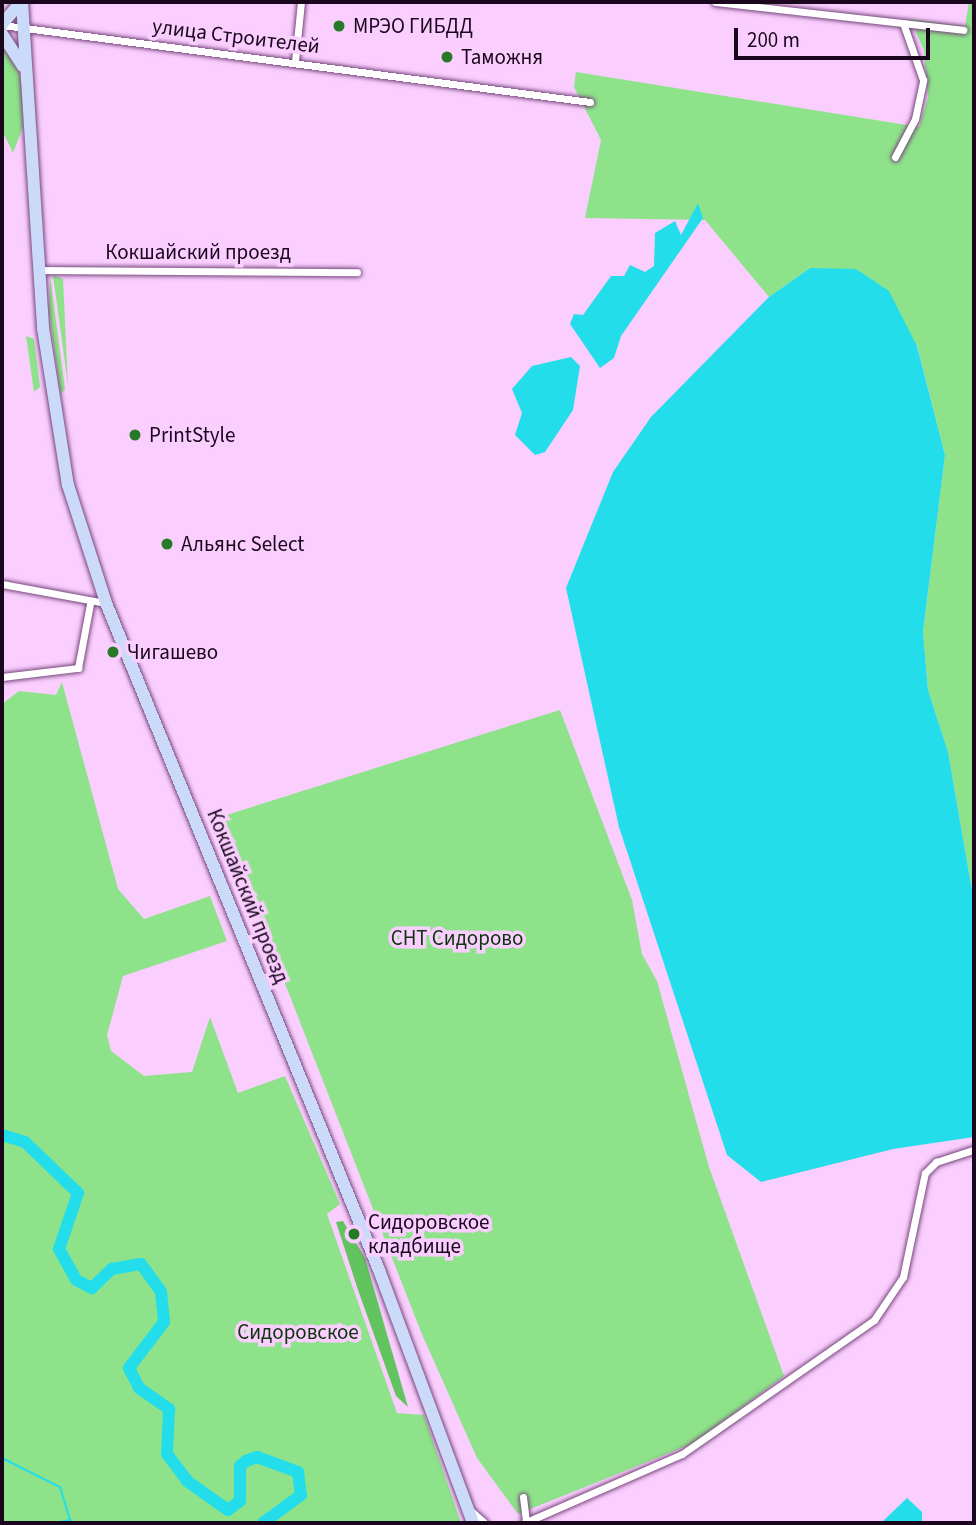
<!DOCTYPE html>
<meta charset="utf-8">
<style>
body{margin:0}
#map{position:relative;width:976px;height:1525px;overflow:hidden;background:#facefe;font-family:"Source Sans 3",sans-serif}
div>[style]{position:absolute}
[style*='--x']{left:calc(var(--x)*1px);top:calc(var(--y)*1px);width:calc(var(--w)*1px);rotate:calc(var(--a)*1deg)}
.green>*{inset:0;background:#8ee38a}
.forest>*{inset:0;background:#61c45e}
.water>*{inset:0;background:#23ddeb}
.stream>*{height:2px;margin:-1px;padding:0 1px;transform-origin:1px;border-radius:1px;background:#23ddeb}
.river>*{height:12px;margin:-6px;padding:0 6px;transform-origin:6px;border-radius:6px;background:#23ddeb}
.roads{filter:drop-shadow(0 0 2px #77477d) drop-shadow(0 0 2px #77477d)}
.street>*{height:7px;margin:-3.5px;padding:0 3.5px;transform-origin:3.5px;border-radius:3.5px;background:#fff}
.primary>*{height:12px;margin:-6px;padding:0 6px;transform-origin:6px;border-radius:6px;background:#cbdaf8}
.dots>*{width:19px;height:19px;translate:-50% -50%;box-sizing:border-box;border:4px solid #facefe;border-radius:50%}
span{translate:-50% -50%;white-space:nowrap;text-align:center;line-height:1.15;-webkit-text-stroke:7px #facefe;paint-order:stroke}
.poi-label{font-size:21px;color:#1a071d}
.left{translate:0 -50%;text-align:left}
.street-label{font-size:21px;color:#1a071d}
.park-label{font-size:21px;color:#0d350d}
.frame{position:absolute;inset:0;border:4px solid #1a071d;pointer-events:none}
.scale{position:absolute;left:734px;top:28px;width:196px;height:32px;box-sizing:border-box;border:4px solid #1a071d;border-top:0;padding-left:9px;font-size:21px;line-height:24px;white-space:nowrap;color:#1a071d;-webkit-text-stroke:5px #facefe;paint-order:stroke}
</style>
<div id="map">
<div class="green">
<div style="clip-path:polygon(969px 2px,974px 2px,974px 902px,948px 752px,928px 690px,923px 632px,945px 455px,917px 345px,810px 268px,769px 297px,705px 220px,585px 218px,601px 140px,574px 87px,576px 72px,919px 127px,928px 97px,924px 50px,910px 19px,965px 26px)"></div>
<div style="clip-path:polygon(2px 41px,22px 78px,23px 127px,13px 153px,2px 130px)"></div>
<div style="clip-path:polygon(53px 275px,63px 279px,68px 385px)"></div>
<div style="clip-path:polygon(50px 276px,65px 389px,61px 394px,49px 313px)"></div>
<div style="clip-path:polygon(26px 336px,34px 339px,40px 387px,34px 392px)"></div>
<div style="clip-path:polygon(62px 682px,118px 889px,144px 919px,210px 896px,227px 941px,123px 976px,107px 1035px,111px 1051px,144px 1076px,192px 1072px,210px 1017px,238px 1093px,285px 1076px,340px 1204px,327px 1214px,397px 1413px,424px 1415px,461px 1523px,2px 1523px,2px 704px,19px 691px,56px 695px)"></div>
<div style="clip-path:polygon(560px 710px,632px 900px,642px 954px,657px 981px,709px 1167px,784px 1376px,694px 1443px,518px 1514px,477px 1458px,421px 1332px,220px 817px)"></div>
</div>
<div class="forest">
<div style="clip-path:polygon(343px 1221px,365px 1258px,408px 1407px,396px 1396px,358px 1290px,336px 1222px)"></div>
</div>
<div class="water">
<div style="clip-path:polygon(698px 203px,703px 218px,621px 336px,614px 358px,600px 368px,570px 324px,574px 314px,583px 315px,611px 276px,624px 276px,630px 265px,645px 272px,654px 266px,655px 233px,675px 221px,681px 235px)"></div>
<div style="clip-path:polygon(810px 268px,856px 269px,889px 291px,917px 346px,945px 455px,923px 632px,928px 690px,948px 752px,974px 902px,974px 1137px,893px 1149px,761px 1182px,727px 1155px,619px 827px,566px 588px,613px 472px,651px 417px,769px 297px)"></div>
<div style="clip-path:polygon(571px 357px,580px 366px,573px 410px,545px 452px,535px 455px,515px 435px,522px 413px,512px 389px,532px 366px)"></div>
<div style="clip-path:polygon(907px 1498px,922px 1512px,922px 1523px,881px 1523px)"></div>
</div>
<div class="stream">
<div style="--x:2;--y:1458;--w:65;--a:26.6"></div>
<div style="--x:60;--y:1487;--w:38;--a:73"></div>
<div style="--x:54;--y:1523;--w:17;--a:-10"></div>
</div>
<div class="river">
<div style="--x:2;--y:1135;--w:24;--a:17"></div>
<div style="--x:25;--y:1142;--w:74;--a:43.9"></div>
<div style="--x:78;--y:1193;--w:59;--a:108.7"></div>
<div style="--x:59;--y:1249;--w:35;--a:61"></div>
<div style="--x:76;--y:1280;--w:18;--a:27"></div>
<div style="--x:92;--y:1288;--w:28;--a:-44"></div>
<div style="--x:112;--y:1269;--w:29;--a:-10"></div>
<div style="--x:141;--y:1264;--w:34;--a:54"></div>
<div style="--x:161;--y:1292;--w:30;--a:84"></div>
<div style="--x:164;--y:1322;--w:58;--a:127.3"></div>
<div style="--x:129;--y:1368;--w:22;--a:63"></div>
<div style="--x:139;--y:1388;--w:37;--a:35"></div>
<div style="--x:169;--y:1409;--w:45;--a:92.5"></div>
<div style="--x:167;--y:1454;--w:34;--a:53"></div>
<div style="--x:187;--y:1481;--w:50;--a:35.3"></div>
<div style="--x:228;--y:1510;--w:15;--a:-37"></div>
<div style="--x:240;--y:1501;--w:35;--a:-90"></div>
<div style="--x:240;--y:1466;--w:8;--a:-40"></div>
<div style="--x:246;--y:1461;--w:12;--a:-20"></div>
<div style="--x:257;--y:1457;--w:44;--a:20.1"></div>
<div style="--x:298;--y:1472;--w:23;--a:83"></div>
<div style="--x:301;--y:1495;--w:47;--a:143.6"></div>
</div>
<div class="roads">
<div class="street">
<div style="--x:715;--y:2;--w:250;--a:6.4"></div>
<div style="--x:2;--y:25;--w:593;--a:7.46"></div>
<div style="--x:295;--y:61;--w:59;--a:-84.2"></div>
<div style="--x:895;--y:157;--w:43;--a:-62.2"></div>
<div style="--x:915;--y:119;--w:40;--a:-78"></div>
<div style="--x:923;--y:80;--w:60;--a:-109.3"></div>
<div style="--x:39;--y:270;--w:318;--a:0.4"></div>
<div style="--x:2;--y:584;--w:106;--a:10.4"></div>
<div style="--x:2;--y:677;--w:77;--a:-6.8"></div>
<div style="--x:78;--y:668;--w:65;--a:-79.4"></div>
<div style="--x:523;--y:1497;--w:25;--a:83"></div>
<div style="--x:471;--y:1511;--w:18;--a:41"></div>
<div style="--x:524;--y:1523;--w:172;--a:-23.6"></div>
<div style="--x:682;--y:1454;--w:234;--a:-34.9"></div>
<div style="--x:874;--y:1320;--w:52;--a:-56"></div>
<div style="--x:903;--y:1277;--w:106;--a:-78.1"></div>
<div style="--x:925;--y:1173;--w:16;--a:-45"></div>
<div style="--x:936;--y:1162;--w:40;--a:-18"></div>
</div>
<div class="primary">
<div style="--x:22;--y:2;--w:327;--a:86.3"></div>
<div style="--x:43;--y:328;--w:159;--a:81"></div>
<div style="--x:68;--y:485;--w:124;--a:72.1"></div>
<div style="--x:106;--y:603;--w:721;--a:67.74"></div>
<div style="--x:379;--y:1270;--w:270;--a:69.6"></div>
<div style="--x:2;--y:24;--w:29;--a:-49"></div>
<div style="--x:2;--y:34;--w:38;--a:57"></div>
</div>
</div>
<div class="dots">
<div style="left:339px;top:26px;background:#267a27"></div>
<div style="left:447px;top:57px;background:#267a27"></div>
<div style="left:135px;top:435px;background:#267a27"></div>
<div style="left:167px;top:544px;background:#267a27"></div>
<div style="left:113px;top:652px;background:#267a27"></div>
<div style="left:354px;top:1234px;background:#267a27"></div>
</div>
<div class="poi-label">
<span class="left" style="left:353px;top:26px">МРЭО ГИБДД</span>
<span class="left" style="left:461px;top:57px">Таможня</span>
<span class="left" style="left:149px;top:435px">PrintStyle</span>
<span class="left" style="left:181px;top:544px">Альянс Select</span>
<span class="left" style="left:127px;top:652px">Чигашево</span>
<span class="left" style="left:368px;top:1234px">Сидоровское<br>кладбище</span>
</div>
<div class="street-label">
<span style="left:236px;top:36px;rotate:7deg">улица Строителей</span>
<span style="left:198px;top:252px">Кокшайский проезд</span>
<span style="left:248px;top:896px;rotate:68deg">Кокшайский проезд</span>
</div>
<div class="park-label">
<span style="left:457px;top:938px">СНТ Сидорово</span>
<span style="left:298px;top:1332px">Сидоровское</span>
</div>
<div class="frame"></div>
<div class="scale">200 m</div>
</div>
